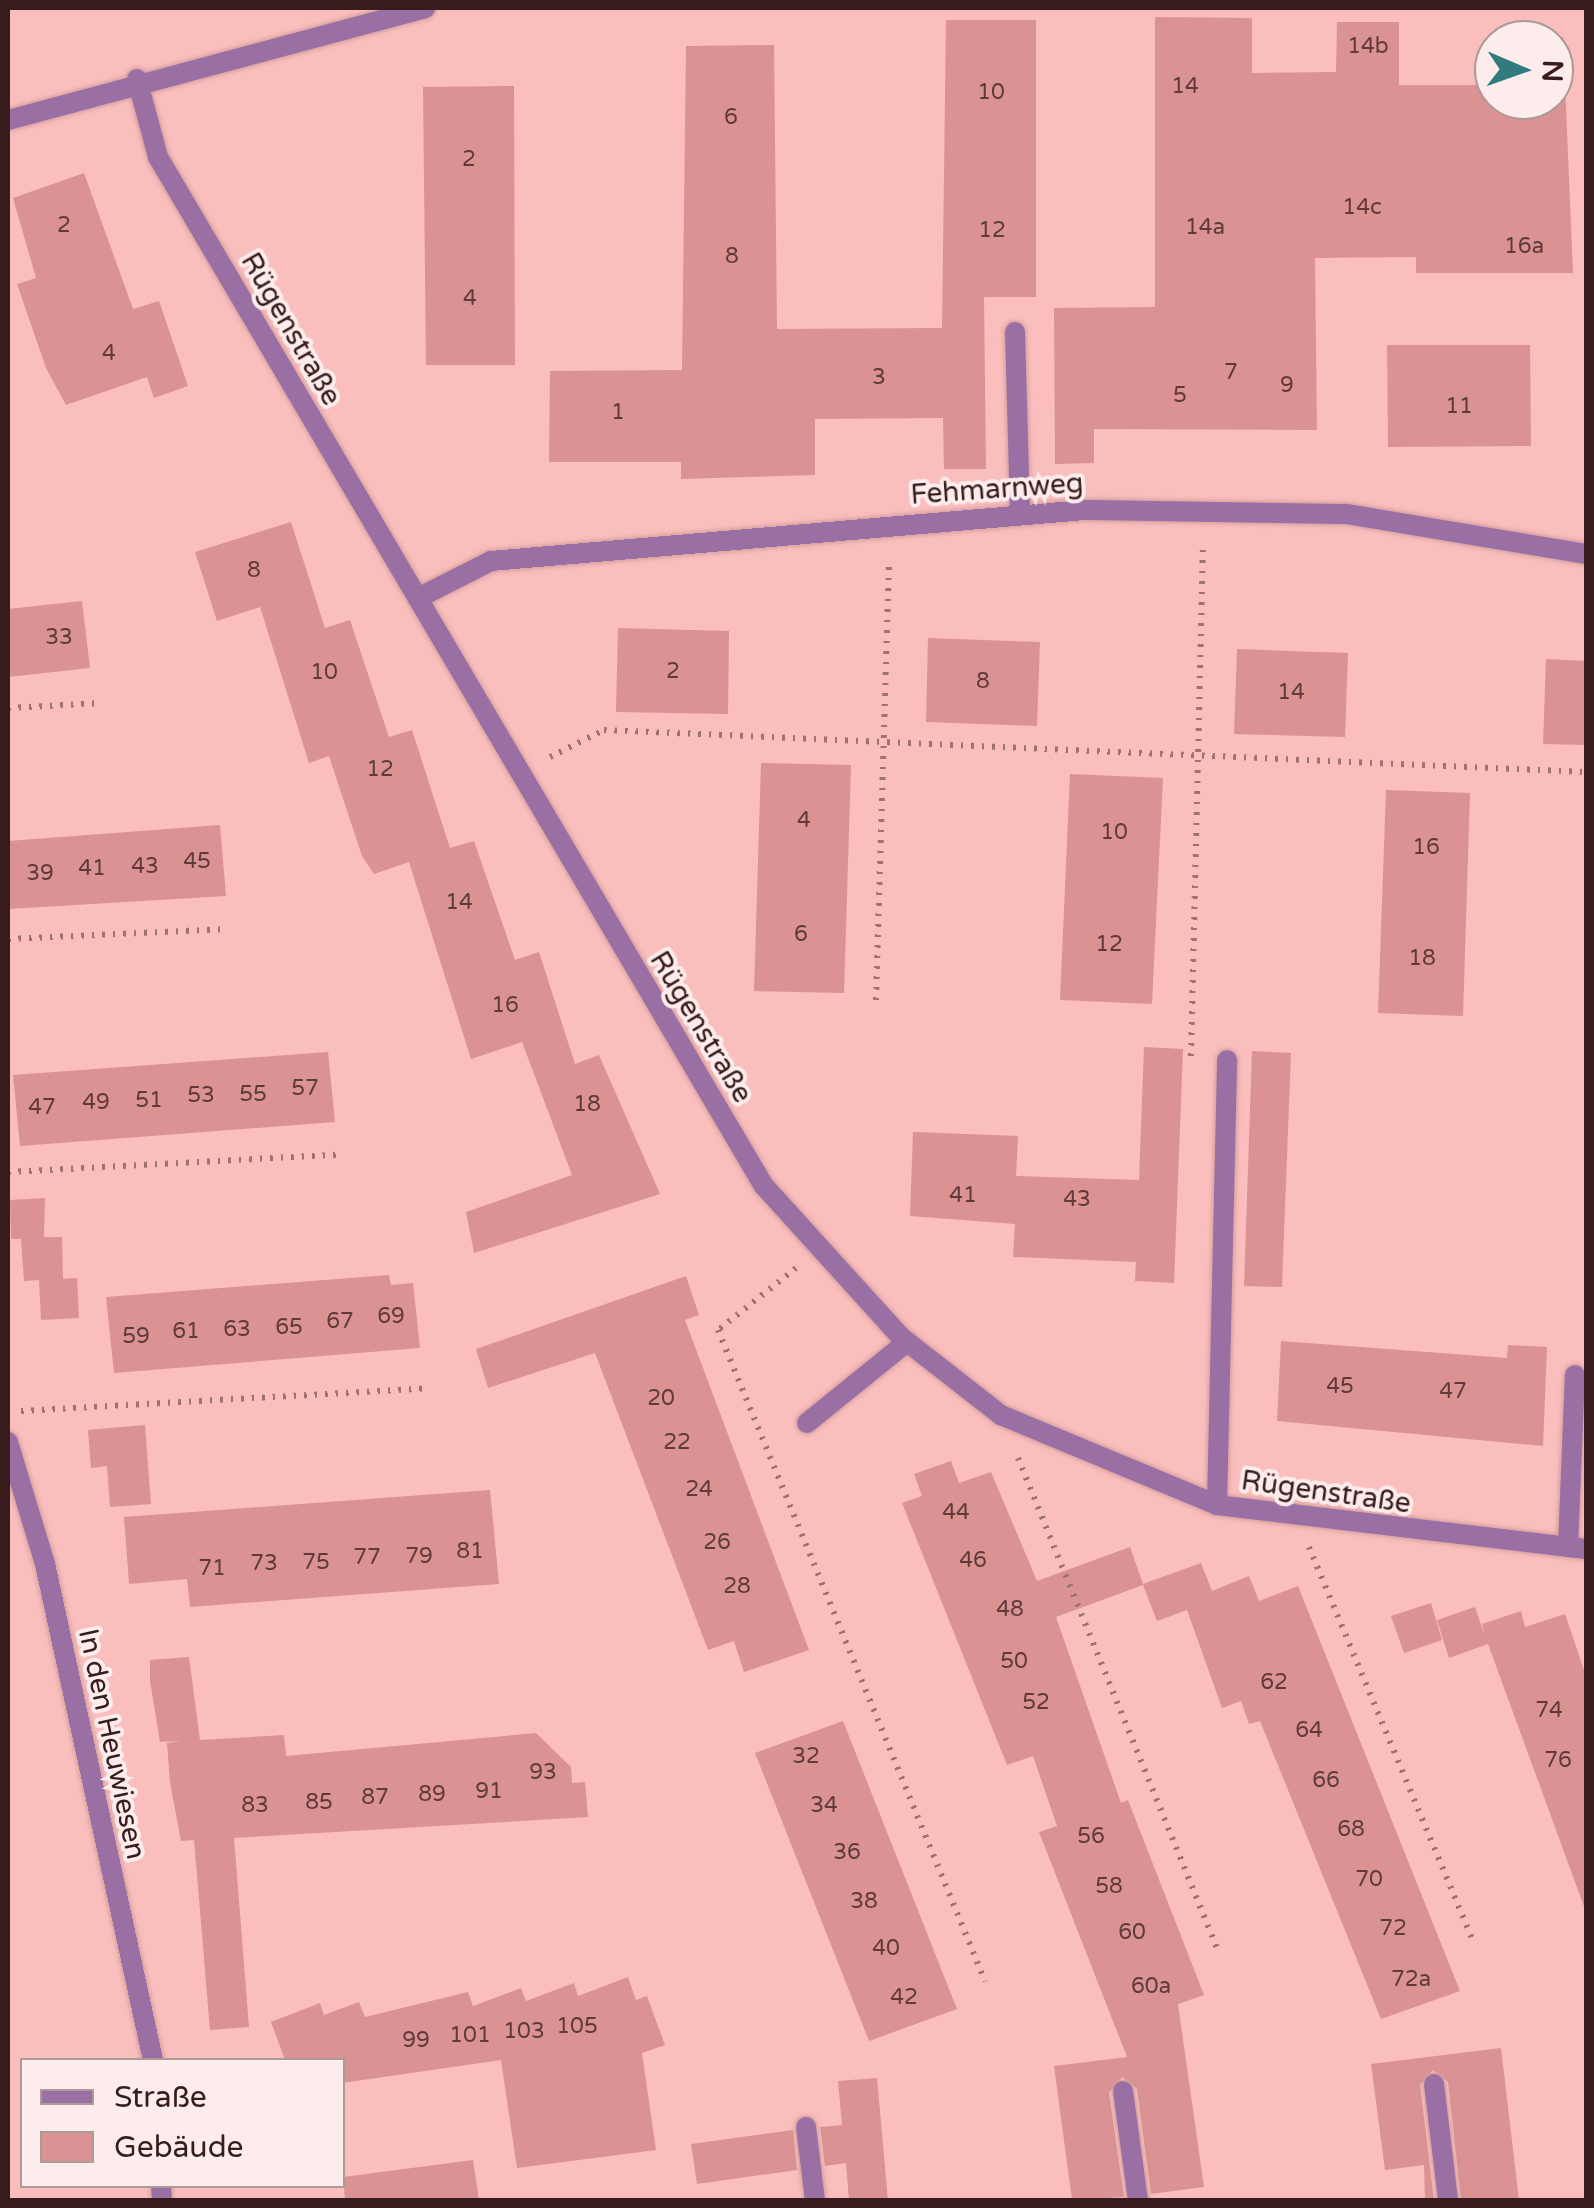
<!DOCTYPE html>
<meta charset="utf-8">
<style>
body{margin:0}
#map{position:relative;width:1594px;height:2208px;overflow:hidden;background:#fabebd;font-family:"Varela Round",sans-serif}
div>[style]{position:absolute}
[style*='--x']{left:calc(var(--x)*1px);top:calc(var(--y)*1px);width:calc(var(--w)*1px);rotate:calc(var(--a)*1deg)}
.building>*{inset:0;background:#da9292}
.path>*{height:6px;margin-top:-3px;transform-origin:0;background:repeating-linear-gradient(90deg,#9f7272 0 2.5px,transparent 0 10.5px)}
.roads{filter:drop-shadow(0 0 2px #d39e9d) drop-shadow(0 0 2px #d39e9d)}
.lane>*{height:20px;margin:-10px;padding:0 10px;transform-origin:10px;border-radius:10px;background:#996fa4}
.street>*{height:20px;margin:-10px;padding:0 10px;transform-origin:10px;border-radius:10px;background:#996fa4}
span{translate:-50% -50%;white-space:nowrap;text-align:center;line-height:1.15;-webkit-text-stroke:8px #fceceb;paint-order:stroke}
.number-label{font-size:22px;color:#603a3a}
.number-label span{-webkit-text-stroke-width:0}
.street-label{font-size:28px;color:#381c1d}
.frame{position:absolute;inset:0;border:10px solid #381c1d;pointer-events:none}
.legend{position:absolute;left:20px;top:2058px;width:325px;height:130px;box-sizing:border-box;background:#fceceb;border:2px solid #ae9999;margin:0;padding:12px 18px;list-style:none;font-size:30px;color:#381c1d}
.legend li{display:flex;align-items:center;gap:20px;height:50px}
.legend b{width:50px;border:2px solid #ae9999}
.north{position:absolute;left:1474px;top:20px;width:100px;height:100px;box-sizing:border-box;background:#fceceb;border:2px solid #ae9999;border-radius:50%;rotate:92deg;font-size:28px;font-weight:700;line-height:40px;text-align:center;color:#381c1d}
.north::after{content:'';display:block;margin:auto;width:35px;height:45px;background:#317b7e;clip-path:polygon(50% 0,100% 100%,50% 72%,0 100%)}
</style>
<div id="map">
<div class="building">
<div style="clip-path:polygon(1155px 17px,1252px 18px,1252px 73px,1336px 72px,1337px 22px,1399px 22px,1399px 85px,1494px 85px,1494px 100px,1554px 100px,1554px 40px,1501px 37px,1563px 37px,1573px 273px,1416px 273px,1416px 257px,1315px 258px,1317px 430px,1094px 429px,1094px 463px,1055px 464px,1054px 308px,1155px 307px)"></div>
<div style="clip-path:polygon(946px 20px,1036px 20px,1036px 297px,984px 297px,986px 469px,944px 469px,943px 418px,815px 419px,815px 475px,681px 479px,681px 462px,549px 462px,550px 371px,682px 370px,686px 46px,774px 45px,777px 329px,942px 328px)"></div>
<div style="clip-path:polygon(514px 86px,515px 365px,426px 365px,423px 87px)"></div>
<div style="clip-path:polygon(84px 173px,133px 309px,159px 301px,188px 386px,154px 398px,147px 377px,66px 405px,46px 368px,17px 284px,36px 278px,13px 198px)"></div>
<div style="clip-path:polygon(1387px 345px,1530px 345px,1531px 446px,1388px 447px)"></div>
<div style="clip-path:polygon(291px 522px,325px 628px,350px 620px,389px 737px,412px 730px,450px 848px,474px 841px,515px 960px,539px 952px,575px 1064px,599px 1055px,660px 1194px,474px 1253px,466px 1212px,572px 1175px,522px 1042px,471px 1059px,409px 862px,374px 874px,362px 856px,329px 756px,309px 763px,260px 607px,217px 621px,195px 552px)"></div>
<div style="clip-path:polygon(82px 601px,90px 668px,8px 677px,8px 609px)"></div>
<div style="clip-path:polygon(618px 628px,729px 631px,728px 714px,616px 712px)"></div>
<div style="clip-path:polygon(928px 638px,1040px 642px,1037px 726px,926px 722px)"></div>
<div style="clip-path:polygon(1237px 649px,1348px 653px,1345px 737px,1234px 734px)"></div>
<div style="clip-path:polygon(1546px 659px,1586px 661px,1586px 745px,1543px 744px)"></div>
<div style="clip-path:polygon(761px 763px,851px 765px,844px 993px,754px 991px)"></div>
<div style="clip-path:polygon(1070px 774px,1163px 778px,1152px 1004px,1060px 1000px)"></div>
<div style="clip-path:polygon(1386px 790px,1470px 793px,1463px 1016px,1378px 1013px)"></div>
<div style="clip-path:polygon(220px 825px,226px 896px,8px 909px,8px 841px)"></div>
<div style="clip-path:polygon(1144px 1047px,1183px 1049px,1174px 1283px,1135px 1281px,1136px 1262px,1013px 1257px,1015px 1224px,910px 1216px,913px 1132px,1018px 1136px,1016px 1176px,1139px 1180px)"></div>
<div style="clip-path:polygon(1252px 1051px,1291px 1053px,1282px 1287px,1244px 1286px)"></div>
<div style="clip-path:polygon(328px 1052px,335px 1122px,20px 1146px,13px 1075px)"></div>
<div style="clip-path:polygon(45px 1198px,44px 1237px,62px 1237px,63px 1279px,77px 1278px,79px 1318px,41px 1320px,39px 1280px,24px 1281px,21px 1239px,11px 1239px,10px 1200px)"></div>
<div style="clip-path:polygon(389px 1275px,391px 1285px,413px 1283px,420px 1348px,114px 1373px,106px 1297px)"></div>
<div style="clip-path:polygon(686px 1276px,699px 1315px,685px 1320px,809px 1650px,744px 1672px,734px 1641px,708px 1650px,595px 1353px,488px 1388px,476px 1349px)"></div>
<div style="clip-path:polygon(1281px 1341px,1507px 1358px,1508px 1345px,1547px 1347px,1543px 1446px,1277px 1421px)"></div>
<div style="clip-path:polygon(145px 1425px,151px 1504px,110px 1507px,107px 1466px,91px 1468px,88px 1430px)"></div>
<div style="clip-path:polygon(951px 1461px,959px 1483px,991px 1472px,1037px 1581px,1130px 1547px,1143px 1584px,1201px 1563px,1212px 1591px,1249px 1576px,1259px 1601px,1298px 1586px,1460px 1991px,1381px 2019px,1260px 1721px,1249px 1724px,1241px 1701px,1222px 1708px,1187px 1610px,1157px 1621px,1143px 1585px,1056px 1617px,1121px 1803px,1128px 1800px,1204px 1995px,1178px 2004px,1204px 2187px,1151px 2194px,1137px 2089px,1122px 2077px,1109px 2093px,1124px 2197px,1072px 2200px,1054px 2066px,1127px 2057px,1039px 1832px,1057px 1826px,1033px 1756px,1007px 1765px,902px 1503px,922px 1496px,914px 1474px)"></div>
<div style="clip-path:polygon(490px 1490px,499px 1584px,190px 1607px,187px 1579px,129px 1584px,124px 1517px)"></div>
<div style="clip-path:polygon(1431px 1603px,1442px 1640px,1404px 1653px,1391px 1616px)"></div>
<div style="clip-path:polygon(1475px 1607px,1485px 1636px,1482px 1624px,1521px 1611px,1525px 1627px,1565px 1614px,1586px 1676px,1586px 1912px,1488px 1644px,1449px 1658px,1437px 1620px)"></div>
<div style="clip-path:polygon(189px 1657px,200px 1740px,284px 1735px,286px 1756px,536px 1733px,571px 1767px,572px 1783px,585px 1782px,588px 1817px,234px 1838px,249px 2027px,210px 2030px,194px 1840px,181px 1841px,170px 1783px,167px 1743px,182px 1741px,160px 1742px,150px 1681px,150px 1660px)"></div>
<div style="clip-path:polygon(843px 1721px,957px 2009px,869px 2041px,755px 1753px)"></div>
<div style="clip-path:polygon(628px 1977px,636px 2000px,647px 1996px,665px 2045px,642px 2053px,656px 2150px,517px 2168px,501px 2060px,342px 2083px,342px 2060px,285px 2060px,271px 2022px,320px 2003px,324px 2015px,359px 2002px,365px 2017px,468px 1992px,473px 2006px,521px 1988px,526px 2001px,574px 1983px,578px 1996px)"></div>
<div style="clip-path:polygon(1501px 2048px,1519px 2200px,1461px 2200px,1448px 2082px,1433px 2070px,1420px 2085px,1434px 2200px,1425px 2200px,1424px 2165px,1385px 2170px,1371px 2064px)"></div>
<div style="clip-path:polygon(877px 2078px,888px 2200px,849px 2200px,846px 2163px,825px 2166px,820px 2127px,842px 2125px,838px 2081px)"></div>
<div style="clip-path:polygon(793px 2130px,797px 2170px,697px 2184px,691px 2144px)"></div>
<div style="clip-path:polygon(473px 2160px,479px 2200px,345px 2200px,343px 2177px)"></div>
</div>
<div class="path">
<div style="--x:8;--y:708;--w:93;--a:-3.1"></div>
<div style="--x:550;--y:757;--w:60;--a:-26.6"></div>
<div style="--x:604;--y:730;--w:983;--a:2.45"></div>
<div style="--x:8;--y:939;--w:220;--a:-2.6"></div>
<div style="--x:876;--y:1000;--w:440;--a:-88.3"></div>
<div style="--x:1191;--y:1056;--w:513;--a:-88.66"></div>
<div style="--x:8;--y:1172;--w:329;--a:-3"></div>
<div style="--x:796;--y:1268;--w:100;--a:141.5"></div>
<div style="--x:718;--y:1330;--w:704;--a:67.7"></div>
<div style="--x:21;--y:1411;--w:409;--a:-3.2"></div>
<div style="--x:1018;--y:1458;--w:529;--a:67.9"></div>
<div style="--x:1309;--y:1547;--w:429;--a:67.4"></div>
</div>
<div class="roads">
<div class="lane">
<div style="--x:1015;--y:332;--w:183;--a:88.4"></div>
<div style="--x:807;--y:1423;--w:129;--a:-39"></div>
<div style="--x:1217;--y:1505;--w:445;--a:-88.7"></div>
<div style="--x:1568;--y:1547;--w:172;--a:-87.7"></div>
<div style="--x:1434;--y:2084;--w:117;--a:83.1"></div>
<div style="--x:1123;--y:2091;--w:110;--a:82.2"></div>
<div style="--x:806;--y:2127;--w:74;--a:83"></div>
</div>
<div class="street">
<div style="--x:137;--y:79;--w:81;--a:74.9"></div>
<div style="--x:158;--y:157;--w:1194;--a:59.51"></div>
<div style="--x:764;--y:1186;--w:204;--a:47.8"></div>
<div style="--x:901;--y:1337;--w:127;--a:38"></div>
<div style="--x:1001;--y:1415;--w:234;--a:22.6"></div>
<div style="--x:1217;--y:1505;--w:372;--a:6.8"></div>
<div style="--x:8;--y:120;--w:432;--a:-15"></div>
<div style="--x:418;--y:598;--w:82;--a:-26.9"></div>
<div style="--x:491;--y:561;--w:596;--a:-4.91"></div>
<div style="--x:1085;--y:510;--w:262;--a:0.9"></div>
<div style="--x:1347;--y:514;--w:242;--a:9.5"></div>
<div style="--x:8;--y:1442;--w:127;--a:73.1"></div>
<div style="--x:45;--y:1564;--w:508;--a:77.72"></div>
<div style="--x:161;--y:2186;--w:14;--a:86"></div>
</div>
</div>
<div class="number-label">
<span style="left:1368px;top:47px">14b</span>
<span style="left:1185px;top:87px">14</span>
<span style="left:991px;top:93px">10</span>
<span style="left:731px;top:118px">6</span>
<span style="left:469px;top:160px">2</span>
<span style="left:1362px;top:208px">14c</span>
<span style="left:64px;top:226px">2</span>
<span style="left:1205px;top:228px">14a</span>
<span style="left:992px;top:231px">12</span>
<span style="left:1524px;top:247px">16a</span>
<span style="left:732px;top:257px">8</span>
<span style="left:470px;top:299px">4</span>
<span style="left:109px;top:354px">4</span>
<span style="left:1231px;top:373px">7</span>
<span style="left:879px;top:378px">3</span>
<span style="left:1287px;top:386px">9</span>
<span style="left:1180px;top:396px">5</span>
<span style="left:1459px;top:407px">11</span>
<span style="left:618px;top:413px">1</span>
<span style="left:254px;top:571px">8</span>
<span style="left:59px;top:638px">33</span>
<span style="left:673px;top:672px">2</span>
<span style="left:324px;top:673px">10</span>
<span style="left:983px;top:682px">8</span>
<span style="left:1291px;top:693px">14</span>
<span style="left:380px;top:770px">12</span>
<span style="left:804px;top:821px">4</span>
<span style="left:1114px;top:833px">10</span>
<span style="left:1426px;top:848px">16</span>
<span style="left:197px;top:862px">45</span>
<span style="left:145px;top:867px">43</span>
<span style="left:92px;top:869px">41</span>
<span style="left:40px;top:874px">39</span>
<span style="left:459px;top:903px">14</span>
<span style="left:801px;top:935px">6</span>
<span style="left:1109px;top:945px">12</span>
<span style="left:1422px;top:959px">18</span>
<span style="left:505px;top:1006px">16</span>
<span style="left:305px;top:1089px">57</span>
<span style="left:253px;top:1095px">55</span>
<span style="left:201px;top:1096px">53</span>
<span style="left:149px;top:1101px">51</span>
<span style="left:96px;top:1103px">49</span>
<span style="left:587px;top:1105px">18</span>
<span style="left:42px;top:1108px">47</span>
<span style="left:963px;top:1196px">41</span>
<span style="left:1077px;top:1200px">43</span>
<span style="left:391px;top:1317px">69</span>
<span style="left:340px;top:1322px">67</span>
<span style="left:289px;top:1328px">65</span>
<span style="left:237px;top:1330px">63</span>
<span style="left:186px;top:1332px">61</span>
<span style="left:136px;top:1337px">59</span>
<span style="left:1340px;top:1387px">45</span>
<span style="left:1453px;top:1392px">47</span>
<span style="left:661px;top:1399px">20</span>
<span style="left:677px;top:1443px">22</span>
<span style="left:699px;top:1490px">24</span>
<span style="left:956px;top:1513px">44</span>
<span style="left:717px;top:1543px">26</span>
<span style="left:470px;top:1552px">81</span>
<span style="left:419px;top:1557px">79</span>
<span style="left:367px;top:1558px">77</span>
<span style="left:973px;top:1561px">46</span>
<span style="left:316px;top:1563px">75</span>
<span style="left:264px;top:1564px">73</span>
<span style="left:212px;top:1569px">71</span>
<span style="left:737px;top:1587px">28</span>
<span style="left:1010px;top:1610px">48</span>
<span style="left:1014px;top:1662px">50</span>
<span style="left:1274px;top:1683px">62</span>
<span style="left:1036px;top:1703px">52</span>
<span style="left:1549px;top:1711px">74</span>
<span style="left:1309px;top:1731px">64</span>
<span style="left:806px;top:1757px">32</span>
<span style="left:1558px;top:1761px">76</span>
<span style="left:543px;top:1773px">93</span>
<span style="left:1326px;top:1781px">66</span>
<span style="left:489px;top:1792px">91</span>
<span style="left:432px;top:1795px">89</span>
<span style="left:375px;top:1798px">87</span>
<span style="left:319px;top:1803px">85</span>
<span style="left:255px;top:1806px">83</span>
<span style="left:824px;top:1806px">34</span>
<span style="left:1351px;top:1830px">68</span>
<span style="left:1091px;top:1837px">56</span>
<span style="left:847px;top:1853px">36</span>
<span style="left:1369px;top:1880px">70</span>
<span style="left:1109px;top:1887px">58</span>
<span style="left:864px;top:1902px">38</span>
<span style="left:1393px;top:1929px">72</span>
<span style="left:1132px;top:1933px">60</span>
<span style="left:886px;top:1949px">40</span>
<span style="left:1411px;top:1980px">72a</span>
<span style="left:1151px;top:1987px">60a</span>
<span style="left:904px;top:1998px">42</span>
<span style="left:577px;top:2027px">105</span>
<span style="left:524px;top:2032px">103</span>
<span style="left:470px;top:2036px">101</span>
<span style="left:416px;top:2041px">99</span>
</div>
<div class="street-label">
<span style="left:291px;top:329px;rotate:60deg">Rügenstraße</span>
<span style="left:997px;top:489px;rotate:-4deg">Fehmarnweg</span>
<span style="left:701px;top:1027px;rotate:59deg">Rügenstraße</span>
<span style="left:1326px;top:1492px;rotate:8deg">Rügenstraße</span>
<span style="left:112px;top:1744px;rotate:78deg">In den Heuwiesen</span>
</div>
<div class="frame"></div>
<ul class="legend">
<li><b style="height:12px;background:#996fa4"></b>Straße</li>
<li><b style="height:28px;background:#da9292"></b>Gebäude</li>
</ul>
<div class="north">N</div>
</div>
